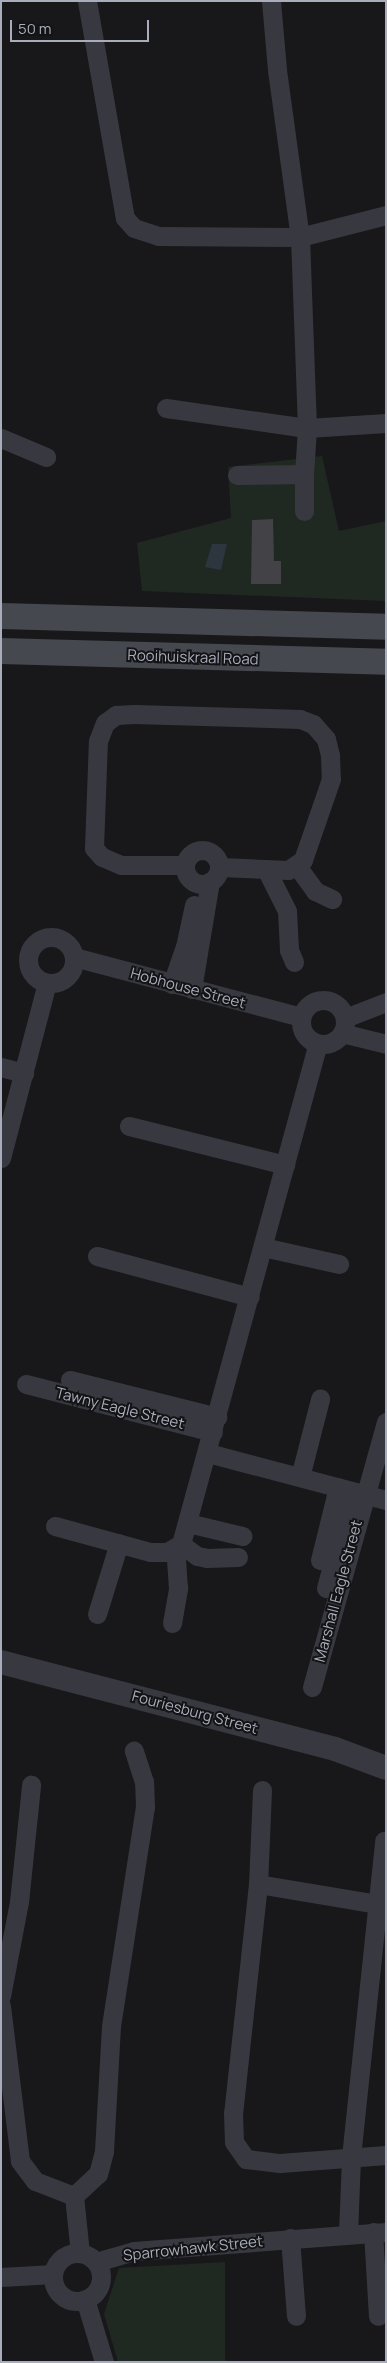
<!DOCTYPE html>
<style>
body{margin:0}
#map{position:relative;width:387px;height:2363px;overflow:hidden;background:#18181a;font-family:Manrope,sans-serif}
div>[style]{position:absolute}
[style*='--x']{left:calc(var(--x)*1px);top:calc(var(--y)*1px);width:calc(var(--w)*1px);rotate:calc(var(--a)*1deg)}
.green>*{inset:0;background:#1f2921}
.water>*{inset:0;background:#2d353f}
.building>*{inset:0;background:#424247}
.minor>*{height:19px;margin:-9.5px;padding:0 9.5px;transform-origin:9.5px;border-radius:9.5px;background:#383940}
.minor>.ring{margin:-9.5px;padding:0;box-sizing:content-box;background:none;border:19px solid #383940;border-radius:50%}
.tertiary>*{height:24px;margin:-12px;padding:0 12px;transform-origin:12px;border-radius:12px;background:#383940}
.secondary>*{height:26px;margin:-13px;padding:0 13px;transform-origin:13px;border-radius:13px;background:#464850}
span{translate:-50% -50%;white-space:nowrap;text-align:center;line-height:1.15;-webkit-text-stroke:4px #131315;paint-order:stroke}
.street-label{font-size:15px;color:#a9adbb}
.frame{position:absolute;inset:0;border:2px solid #a9adbb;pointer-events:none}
.scale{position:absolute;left:10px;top:20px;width:139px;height:22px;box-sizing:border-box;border:2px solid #a9adbb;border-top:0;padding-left:6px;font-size:15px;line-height:18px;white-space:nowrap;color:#a9adbb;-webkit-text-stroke:4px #131315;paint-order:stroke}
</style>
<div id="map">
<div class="green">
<div style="clip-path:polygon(322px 456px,339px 531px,386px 521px,386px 601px,142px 591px,137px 543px,231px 518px,228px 467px)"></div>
<div style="clip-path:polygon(225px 2262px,225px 2362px,118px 2362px,104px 2314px,119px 2268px)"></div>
</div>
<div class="water">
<div style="clip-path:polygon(212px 544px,227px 544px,221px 570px,205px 567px)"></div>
</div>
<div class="building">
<div style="clip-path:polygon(273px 519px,274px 561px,281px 561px,281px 584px,251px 584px,252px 520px)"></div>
</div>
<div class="minor">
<div style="--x:87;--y:1;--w:220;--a:80.1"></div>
<div style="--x:125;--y:218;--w:13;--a:48"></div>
<div style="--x:134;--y:228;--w:25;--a:18"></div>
<div style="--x:158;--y:236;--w:142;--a:0.4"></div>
<div style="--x:300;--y:237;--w:89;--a:-14.3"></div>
<div style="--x:271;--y:1;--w:69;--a:85"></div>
<div style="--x:277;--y:70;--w:169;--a:82.2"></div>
<div style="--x:300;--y:237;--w:191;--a:87.9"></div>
<div style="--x:307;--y:428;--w:46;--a:93.7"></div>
<div style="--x:166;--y:408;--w:142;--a:8.1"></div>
<div style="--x:307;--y:428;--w:79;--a:-3.6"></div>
<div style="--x:1;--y:438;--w:49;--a:22.9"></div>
<div style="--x:237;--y:475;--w:67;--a:-0.9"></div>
<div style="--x:304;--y:474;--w:37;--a:90"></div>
<div class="ring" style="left:185px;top:850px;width:15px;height:15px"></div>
<div style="--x:185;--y:865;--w:64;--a:180"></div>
<div style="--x:121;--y:865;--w:21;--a:-157"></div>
<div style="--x:102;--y:857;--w:12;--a:-132"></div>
<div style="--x:94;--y:848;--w:107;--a:-87.9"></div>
<div style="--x:98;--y:741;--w:19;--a:-69"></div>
<div style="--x:105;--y:723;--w:14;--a:-36"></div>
<div style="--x:116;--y:715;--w:18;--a:-3"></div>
<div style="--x:134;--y:714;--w:166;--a:1.7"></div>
<div style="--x:300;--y:719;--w:14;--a:21"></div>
<div style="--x:313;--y:724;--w:20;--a:49"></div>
<div style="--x:326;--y:739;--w:16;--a:76"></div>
<div style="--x:330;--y:755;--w:24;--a:88"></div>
<div style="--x:331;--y:779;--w:86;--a:109.1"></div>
<div style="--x:303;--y:860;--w:18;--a:146"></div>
<div style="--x:288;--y:870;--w:68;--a:-177.5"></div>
<div style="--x:297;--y:866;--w:31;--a:54"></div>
<div style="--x:315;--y:891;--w:19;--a:25"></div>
<div style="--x:266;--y:869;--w:47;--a:63.4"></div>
<div style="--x:287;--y:911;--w:39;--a:87"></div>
<div style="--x:289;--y:950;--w:13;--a:67"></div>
<div class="ring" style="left:28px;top:937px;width:27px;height:27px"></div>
<div style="--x:74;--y:957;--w:235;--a:14.8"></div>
<div style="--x:172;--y:984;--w:39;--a:-71"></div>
<div style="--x:185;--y:947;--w:43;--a:-77.9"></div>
<div style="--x:192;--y:989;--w:109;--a:-80.5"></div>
<div class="ring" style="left:301px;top:1000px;width:25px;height:25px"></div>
<div style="--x:345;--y:1018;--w:44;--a:-21.3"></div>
<div style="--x:342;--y:1033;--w:45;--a:14"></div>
<div style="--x:1;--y:1067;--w:24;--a:15"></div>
<div style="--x:129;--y:1126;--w:161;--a:14"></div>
<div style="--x:1;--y:1158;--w:181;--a:-75.3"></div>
<div style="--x:263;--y:1247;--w:78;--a:12.6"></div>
<div style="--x:97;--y:1256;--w:158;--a:15"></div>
<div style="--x:70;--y:1380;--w:152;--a:14.1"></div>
<div style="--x:26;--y:1384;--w:193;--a:14.4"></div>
<div style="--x:208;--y:1453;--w:184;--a:14.8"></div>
<div style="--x:300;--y:1477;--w:81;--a:-75.6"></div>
<div style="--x:188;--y:1523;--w:56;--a:13.5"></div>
<div style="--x:55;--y:1526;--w:98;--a:15.3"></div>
<div style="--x:150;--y:1552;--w:17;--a:0"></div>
<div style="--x:167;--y:1552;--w:16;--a:-30"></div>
<div style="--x:181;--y:1544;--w:519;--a:-74.71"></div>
<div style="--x:181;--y:1544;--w:20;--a:37"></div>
<div style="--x:197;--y:1556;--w:10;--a:11"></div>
<div style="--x:207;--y:1558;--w:31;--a:-2"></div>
<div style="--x:320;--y:1560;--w:75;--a:-76.1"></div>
<div style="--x:326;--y:1588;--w:100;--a:-75"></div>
<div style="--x:97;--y:1614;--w:74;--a:-72.8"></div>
<div style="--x:172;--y:1623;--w:36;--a:-80"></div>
<div style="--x:178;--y:1588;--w:39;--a:-94"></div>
<div style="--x:312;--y:1687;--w:275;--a:-74.4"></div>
<div style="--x:262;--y:1790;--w:94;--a:92.4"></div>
<div style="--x:258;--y:1884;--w:230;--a:96.2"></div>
<div style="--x:233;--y:2113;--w:29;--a:88"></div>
<div style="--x:234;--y:2142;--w:21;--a:55"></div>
<div style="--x:246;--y:2159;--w:34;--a:7"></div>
<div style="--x:280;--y:2163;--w:106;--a:-4.3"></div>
<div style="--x:258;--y:1884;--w:122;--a:9.5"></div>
<div style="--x:1;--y:1996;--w:96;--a:-79.2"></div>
<div style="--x:19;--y:1902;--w:118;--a:-84.1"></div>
<div style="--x:1;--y:2006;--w:156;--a:83"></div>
<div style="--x:20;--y:2161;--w:25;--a:53"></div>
<div style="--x:35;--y:2181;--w:42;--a:21"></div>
<div style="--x:74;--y:2196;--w:57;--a:84"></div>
<div style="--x:74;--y:2196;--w:33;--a:-43"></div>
<div style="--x:98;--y:2174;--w:24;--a:-75"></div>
<div style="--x:104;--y:2151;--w:125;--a:-86.8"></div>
<div style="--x:111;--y:2026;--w:222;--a:-81.2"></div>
<div style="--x:145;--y:1807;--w:25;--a:-92"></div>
<div style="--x:144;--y:1782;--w:33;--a:-108"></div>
<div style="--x:373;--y:2232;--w:84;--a:86.6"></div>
<div style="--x:348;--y:2233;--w:76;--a:-87.7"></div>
<div style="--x:351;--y:2157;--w:318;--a:-84"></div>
<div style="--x:290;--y:2238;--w:78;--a:85.6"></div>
<div class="ring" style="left:53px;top:2253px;width:29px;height:29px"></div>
<div style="--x:96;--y:2262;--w:40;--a:-16"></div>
<div style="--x:134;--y:2251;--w:253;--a:-4.3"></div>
<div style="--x:1;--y:2277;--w:52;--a:-3.3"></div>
<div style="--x:85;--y:2299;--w:66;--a:73.2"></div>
</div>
<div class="tertiary">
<div style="--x:1;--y:1662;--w:345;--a:14.6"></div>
<div style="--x:335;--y:1749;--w:54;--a:20.4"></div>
</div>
<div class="secondary">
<div style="--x:1;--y:616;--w:385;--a:1.6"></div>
<div style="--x:1;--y:651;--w:385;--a:1.6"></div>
</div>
<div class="street-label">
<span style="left:193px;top:657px;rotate:2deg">Rooihuiskraal Road</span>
<span style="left:188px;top:988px;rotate:15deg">Hobhouse Street</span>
<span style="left:120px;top:1408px;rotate:14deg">Tawny Eagle Street</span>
<span style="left:338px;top:1591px;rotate:-75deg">Marshall Eagle Street</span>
<span style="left:195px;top:1712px;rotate:15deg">Fouriesburg Street</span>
<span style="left:193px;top:2248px;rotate:-6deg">Sparrowhawk Street</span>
</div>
<div class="frame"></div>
<div class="scale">50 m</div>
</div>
